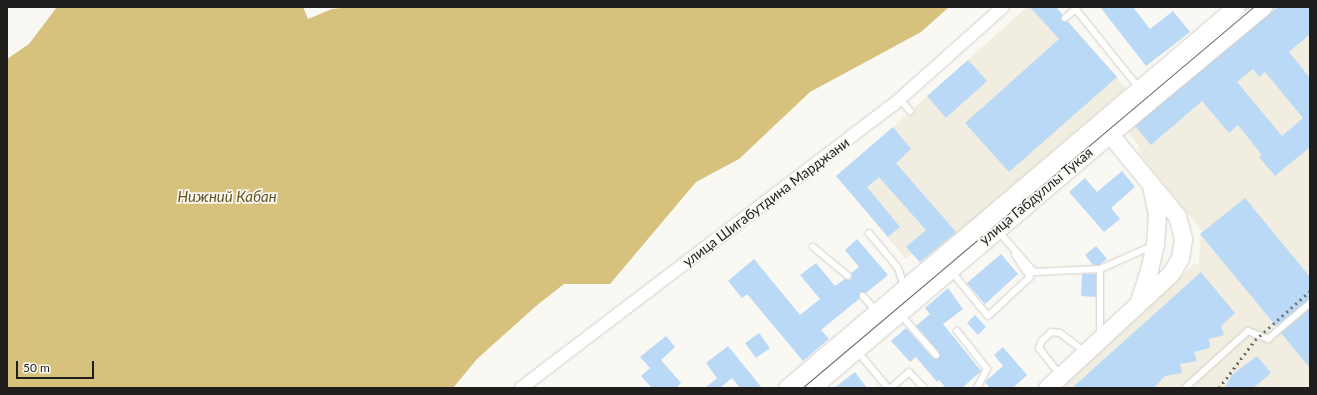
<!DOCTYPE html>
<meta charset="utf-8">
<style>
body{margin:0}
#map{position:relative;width:1317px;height:395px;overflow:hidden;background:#faf8f3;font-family:Lato,sans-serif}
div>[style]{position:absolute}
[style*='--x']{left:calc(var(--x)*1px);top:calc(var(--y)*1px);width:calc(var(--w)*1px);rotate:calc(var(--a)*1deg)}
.built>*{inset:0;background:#f1ede0}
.water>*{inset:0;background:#d6c17d}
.building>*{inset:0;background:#b9d9f7}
.roads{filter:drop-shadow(0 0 1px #d1d0ca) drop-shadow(0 0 1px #d1d0ca)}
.lane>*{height:6px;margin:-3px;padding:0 3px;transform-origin:3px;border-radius:3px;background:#fff}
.street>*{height:12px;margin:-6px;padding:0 6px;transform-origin:6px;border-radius:6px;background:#fff}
.secondary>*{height:17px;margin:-8.5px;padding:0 8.5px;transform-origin:8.5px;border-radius:8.5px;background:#fff}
.tram>*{height:1px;margin:-0.5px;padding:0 0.5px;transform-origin:0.5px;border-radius:0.5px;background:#6e6d6a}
.rail>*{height:3px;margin-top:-1.5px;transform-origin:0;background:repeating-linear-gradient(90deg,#6e6d6a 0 2px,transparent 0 6px)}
span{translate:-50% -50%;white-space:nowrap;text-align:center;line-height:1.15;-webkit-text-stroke:3.5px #faf8f3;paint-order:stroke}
.street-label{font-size:14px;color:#1f1e1c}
.water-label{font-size:15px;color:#645522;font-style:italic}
.frame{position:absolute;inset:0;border:8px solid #1f1e1c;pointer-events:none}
.scale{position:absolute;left:16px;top:361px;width:78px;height:18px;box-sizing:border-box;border:2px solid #1f1e1c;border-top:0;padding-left:5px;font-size:12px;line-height:14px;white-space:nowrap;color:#1f1e1c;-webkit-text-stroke:3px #faf8f3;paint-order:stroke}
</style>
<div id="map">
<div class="built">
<div style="clip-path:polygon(1027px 7px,1056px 7px,1126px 88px,921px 264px,912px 254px,906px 259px,836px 176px,893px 127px)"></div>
<div style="clip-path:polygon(1271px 7px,1310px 7px,1310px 388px,1060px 388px,1195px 263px,1199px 265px,1201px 230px,1139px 153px,1138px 144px,1126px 130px)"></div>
</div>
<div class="water">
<div style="clip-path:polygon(57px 7px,303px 7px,308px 19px,332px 9px,351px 7px,949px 7px,921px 32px,810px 92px,739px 159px,696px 182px,610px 284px,564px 284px,536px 306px,477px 359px,453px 388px,7px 388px,7px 59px,29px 44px)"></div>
</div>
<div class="building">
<div style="clip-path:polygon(1030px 7px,1056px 7px,1062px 14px,1061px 18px,1062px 21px,1068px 22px,1117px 77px,1009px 172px,965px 123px,1059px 39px)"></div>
<div style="clip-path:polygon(1100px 7px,1133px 7px,1150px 29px,1173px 11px,1190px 32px,1146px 66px)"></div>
<div style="clip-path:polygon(evenodd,1278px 7px,1310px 7px,1310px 34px,1289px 52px,1310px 78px,1310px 147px,1275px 176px,1259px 157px,1262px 155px,1238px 125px,1229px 133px,1202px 101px,1151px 145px,1135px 126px,1278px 7px,1253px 69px,1259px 77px,1265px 72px,1303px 118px,1282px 136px,1237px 82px,1253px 69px)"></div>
<div style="clip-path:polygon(968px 60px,987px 81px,946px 118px,927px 96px)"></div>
<div style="clip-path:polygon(893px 127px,911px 149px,896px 163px,956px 232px,920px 262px,906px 247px,926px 230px,879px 177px,867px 187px,900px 227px,888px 237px,836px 176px)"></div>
<div style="clip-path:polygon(1122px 171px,1135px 187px,1111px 208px,1120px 219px,1104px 232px,1069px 192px,1085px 178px,1097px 192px)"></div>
<div style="clip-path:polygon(1245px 198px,1310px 277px,1310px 299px,1276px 326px,1200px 234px)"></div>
<div style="clip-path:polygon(857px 239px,888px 275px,866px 293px,860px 292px,859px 299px,821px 330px,829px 339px,803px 361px,747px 294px,742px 298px,728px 281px,754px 259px,800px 315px,820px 299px,800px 275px,816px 263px,835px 286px,845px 279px,850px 280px,852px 277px,851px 273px,859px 267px,845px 250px)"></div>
<div style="clip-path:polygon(1096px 246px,1107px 259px,1099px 265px,1093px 265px,1085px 255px)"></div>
<div style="clip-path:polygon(1001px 254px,1018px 274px,985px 304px,967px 283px)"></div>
<div style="clip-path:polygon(1201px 272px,1235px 313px,1221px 326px,1224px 335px,1209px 339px,1210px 348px,1194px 352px,1197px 361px,1180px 364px,1182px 373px,1165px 376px,1154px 388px,1072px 388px)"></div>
<div style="clip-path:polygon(1082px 274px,1096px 274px,1096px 297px,1081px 296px)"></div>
<div style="clip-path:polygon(948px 288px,963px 309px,943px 324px,981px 371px,962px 388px,946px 388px,939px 380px,937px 382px,916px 357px,910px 362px,891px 341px,906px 328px,933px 358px,939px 358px,939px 352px,916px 326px,930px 314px,925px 308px)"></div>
<div style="clip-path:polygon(1310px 309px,1310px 368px,1281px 333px)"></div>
<div style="clip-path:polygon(975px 315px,986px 327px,978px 335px,967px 323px)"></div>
<div style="clip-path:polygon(759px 333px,770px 348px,756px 358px,745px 343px)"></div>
<div style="clip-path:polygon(666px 336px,675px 347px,661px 360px,681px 383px,676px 388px,652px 388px,641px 376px,650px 368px,640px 357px)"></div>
<div style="clip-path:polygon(728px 346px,762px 388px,740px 388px,732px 378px,720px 388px,705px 388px,717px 378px,706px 363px)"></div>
<div style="clip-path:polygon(1003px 347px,1027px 375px,1013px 388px,990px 388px,985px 382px,1003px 366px,994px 355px)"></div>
<div style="clip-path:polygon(1257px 356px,1271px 373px,1253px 388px,1225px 388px,1232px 375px)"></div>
<div style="clip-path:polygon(855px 372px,867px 388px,834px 388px)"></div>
</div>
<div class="roads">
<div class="lane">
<div style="--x:1074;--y:7;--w:104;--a:51.3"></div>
<div style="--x:1065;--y:18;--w:14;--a:-39"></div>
<div style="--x:900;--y:99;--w:16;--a:50"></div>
<div style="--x:998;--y:231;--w:55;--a:48.7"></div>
<div style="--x:1034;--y:272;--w:66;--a:-2.6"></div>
<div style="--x:1100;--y:269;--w:57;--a:-23.9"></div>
<div style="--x:869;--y:233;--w:45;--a:50.4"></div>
<div style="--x:898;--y:268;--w:19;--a:72"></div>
<div style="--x:813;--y:247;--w:45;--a:39.6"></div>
<div style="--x:1100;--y:269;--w:66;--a:90"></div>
<div style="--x:951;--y:271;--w:58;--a:50.6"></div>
<div style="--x:988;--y:316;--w:57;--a:-42.9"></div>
<div style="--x:1030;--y:277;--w:27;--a:-124"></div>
<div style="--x:863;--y:296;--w:20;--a:49"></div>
<div style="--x:900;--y:314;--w:55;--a:48.7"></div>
<div style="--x:957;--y:331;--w:48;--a:51.7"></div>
<div style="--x:987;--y:369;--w:21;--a:118"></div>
<div style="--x:857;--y:351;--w:48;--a:50"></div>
<div style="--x:1060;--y:375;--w:34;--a:-128"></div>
<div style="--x:1039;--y:348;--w:8;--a:-67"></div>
<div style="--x:1042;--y:341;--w:13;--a:-45"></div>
<div style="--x:1051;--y:332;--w:9;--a:6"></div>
<div style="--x:1060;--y:333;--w:30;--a:37"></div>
<div style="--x:891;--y:388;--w:24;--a:-42"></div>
<div style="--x:909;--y:372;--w:21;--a:47"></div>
<div style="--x:1185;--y:388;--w:85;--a:-42.1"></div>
<div style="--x:1248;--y:331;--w:22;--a:22"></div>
<div style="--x:1268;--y:339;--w:55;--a:-40.6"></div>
</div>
<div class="street">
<div style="--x:521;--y:388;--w:467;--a:-37.3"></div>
<div style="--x:893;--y:105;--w:147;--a:-41.7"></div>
</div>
<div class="secondary">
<div style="--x:1139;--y:301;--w:33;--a:-72"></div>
<div style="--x:1149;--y:270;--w:27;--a:-77"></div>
<div style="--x:1155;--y:244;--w:30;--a:-86"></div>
<div style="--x:1157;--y:214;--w:29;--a:-102"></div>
<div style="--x:787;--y:388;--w:589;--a:-40.32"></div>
<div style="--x:811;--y:388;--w:370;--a:-40.4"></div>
<div style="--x:1093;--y:148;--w:221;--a:-39.7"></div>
<div style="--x:1047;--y:388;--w:169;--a:-42.8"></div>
<div style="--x:1171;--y:273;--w:17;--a:-59"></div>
<div style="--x:1180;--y:258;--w:20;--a:-81"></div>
<div style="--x:1183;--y:238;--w:23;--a:-105"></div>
<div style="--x:1177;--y:216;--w:115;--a:-129.4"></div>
</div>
</div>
<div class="tram">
<div style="--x:802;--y:388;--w:590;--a:-40.19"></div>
</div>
<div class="rail">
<div style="--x:1219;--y:388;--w:60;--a:-53.1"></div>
<div style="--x:1255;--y:340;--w:74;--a:-41.7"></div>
</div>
<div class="street-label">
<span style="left:1036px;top:196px;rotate:-40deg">улица Габдуллы Тукая</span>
<span style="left:766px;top:202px;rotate:-37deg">улица Шигабутдина Марджани</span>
</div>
<div class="water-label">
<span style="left:227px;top:197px">Нижний Кабан</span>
</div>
<div class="frame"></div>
<div class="scale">50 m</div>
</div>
